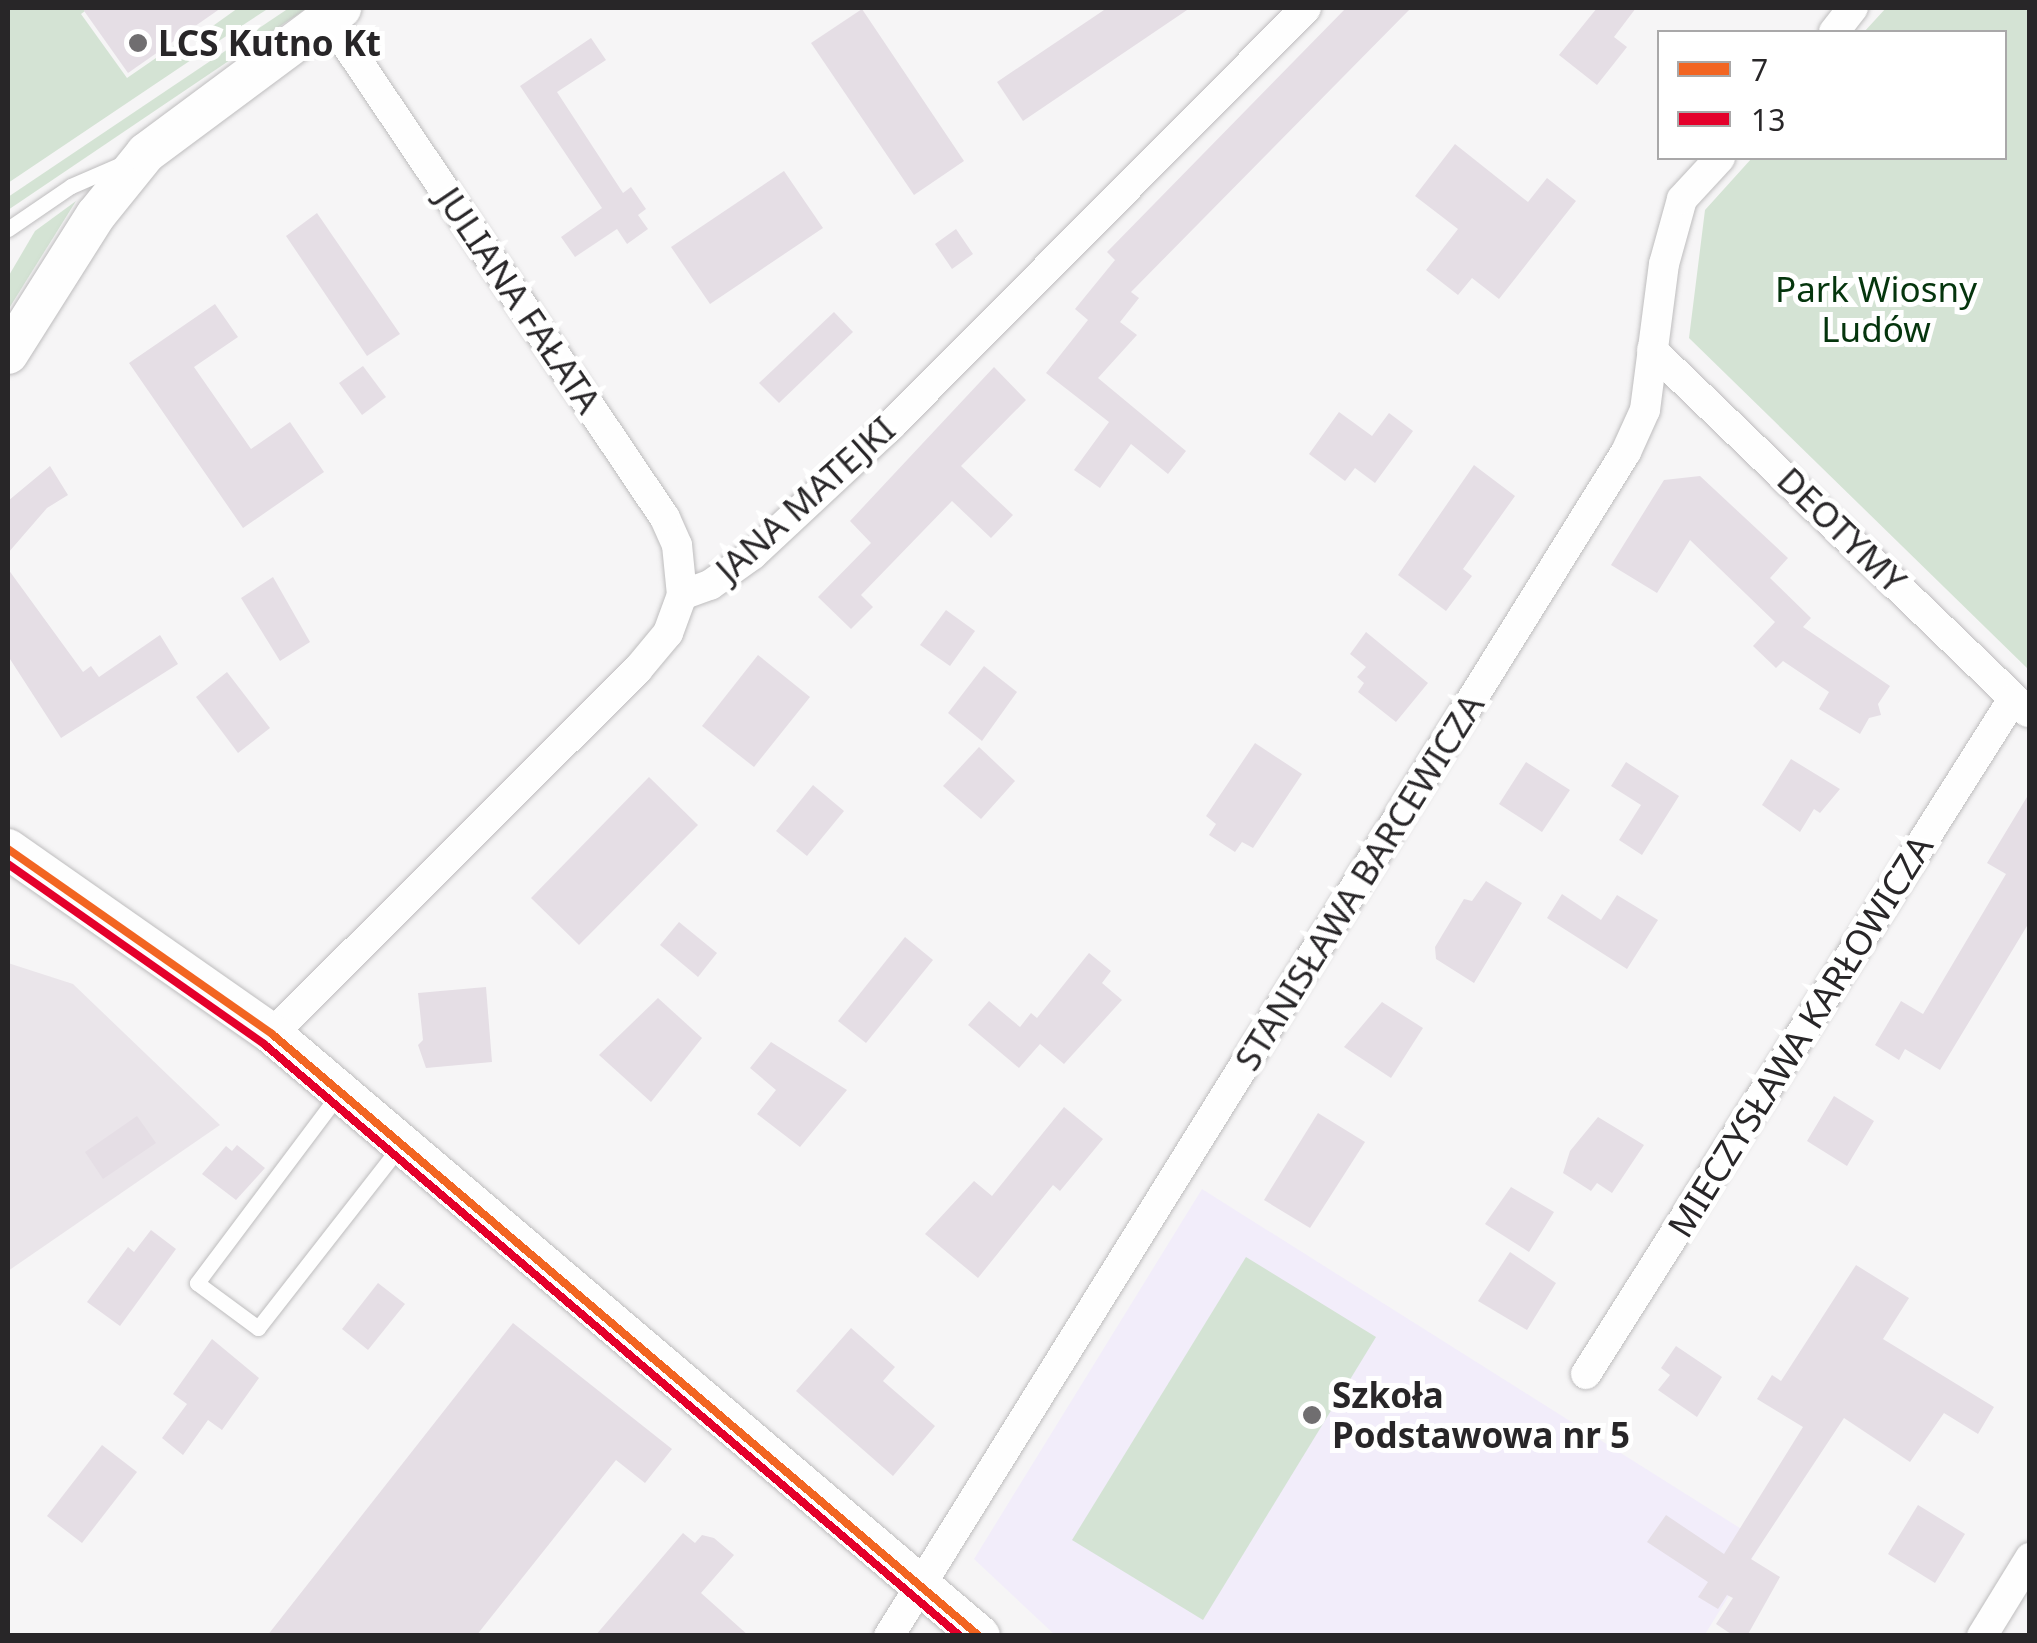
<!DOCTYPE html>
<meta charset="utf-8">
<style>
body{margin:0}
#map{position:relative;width:2037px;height:1643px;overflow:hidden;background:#f6f5f6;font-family:"Noto Sans",sans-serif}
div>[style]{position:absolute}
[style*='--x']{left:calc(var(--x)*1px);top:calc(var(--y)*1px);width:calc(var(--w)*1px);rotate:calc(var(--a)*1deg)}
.built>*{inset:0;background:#eae5ea}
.education>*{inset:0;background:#f2edfa}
.green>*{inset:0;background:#d4e3d4}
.building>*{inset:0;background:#e5dee5}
.roads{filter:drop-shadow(0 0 2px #bebdbe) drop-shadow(0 0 2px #bebdbe)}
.lane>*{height:15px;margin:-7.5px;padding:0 7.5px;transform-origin:7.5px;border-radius:7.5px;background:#fefefe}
.street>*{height:30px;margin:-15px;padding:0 15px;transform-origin:15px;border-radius:15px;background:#fefefe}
.secondary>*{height:40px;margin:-20px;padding:0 20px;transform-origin:20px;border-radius:20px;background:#fefefe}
.bus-1>*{height:8px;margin:-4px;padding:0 4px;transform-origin:4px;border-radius:4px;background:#f26522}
.bus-2>*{height:8px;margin:-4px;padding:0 4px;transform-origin:4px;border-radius:4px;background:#e4002b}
.dots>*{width:28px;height:28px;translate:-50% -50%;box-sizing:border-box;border:5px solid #fff;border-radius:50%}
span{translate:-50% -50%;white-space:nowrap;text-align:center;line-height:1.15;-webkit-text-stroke:10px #fff;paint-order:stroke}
.poi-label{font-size:35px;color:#282628;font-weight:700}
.left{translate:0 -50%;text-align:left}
.park-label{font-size:35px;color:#05350d}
.street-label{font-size:35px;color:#282628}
.frame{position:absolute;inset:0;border:10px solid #282628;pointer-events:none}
.legend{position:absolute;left:1657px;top:30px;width:350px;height:130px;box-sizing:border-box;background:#fff;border:2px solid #a9a8a9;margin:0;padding:12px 18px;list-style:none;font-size:30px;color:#282628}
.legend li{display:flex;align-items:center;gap:20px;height:50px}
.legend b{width:50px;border:2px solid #a9a8a9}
</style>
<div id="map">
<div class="built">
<div style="clip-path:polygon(8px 963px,73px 984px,220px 1125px,8px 1271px)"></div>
</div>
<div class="education">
<div style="clip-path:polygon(1202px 1189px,1762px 1542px,1704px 1636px,1055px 1635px,974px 1559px)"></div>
</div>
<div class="green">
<div style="clip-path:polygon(8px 8px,89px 8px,81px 14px,127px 78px,182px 40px,194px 58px,8px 183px)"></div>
<div style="clip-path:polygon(238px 8px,269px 8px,199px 54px,196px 38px)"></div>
<div style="clip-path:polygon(289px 8px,307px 8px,8px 210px,8px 197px)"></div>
<div style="clip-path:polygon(1886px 8px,2029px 8px,2029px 670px,1689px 338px,1705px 210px,1752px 158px,2004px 158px,2004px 32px,1864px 32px)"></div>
<div style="clip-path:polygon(76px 201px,8px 310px,8px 277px,35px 231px)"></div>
<div style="clip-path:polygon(1246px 1257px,1376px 1337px,1203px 1620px,1072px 1540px)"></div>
</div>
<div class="building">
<div style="clip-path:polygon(82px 8px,221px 8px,128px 73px)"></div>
<div style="clip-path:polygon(1107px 8px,1190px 8px,1023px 121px,997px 82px)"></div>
<div style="clip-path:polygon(1346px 8px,1411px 8px,1131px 292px,1139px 298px,1120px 322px,1137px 335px,1098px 378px,1186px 451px,1168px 474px,1131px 444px,1100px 488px,1074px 470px,1109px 422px,1046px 373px,1088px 320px,1075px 309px,1115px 260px,1107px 252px)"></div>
<div style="clip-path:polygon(1597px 8px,1636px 8px,1614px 37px,1627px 47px,1597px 85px,1559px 55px)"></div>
<div style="clip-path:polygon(862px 9px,964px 161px,914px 195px,811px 43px)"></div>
<div style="clip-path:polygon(591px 38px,606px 60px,557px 92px,623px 193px,631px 187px,646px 209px,638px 215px,648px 229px,627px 244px,617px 229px,575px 257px,561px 237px,602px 208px,520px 86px)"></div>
<div style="clip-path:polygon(1455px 144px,1528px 202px,1547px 178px,1576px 201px,1499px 299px,1472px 278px,1458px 295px,1426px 270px,1458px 229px,1415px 196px)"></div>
<div style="clip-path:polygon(784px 171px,823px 228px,710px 304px,671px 247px)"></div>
<div style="clip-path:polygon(317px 213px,400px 334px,367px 356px,286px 236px)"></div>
<div style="clip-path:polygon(956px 229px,973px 254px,952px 269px,935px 244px)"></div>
<div style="clip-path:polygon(215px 304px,238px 337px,194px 367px,251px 449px,290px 422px,324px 472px,243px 528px,129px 363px)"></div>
<div style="clip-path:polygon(834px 312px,853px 332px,779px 403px,759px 383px)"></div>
<div style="clip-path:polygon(363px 366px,386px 397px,362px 415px,339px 383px)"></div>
<div style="clip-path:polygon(994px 367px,1026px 400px,961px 466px,1013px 515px,991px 538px,952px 501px,861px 595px,873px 607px,851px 629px,818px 597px,871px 543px,850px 521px)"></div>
<div style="clip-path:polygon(1339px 412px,1372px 436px,1389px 413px,1413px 431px,1375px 483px,1355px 468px,1345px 481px,1309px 454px)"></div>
<div style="clip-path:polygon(1474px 465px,1515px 496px,1463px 569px,1472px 576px,1446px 611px,1398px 575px)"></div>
<div style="clip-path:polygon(50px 466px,68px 495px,47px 508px,8px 553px,8px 501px)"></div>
<div style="clip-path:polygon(1700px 476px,1788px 558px,1770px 578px,1811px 618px,1803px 627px,1890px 686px,1878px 704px,1881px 715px,1869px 718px,1860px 734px,1819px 709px,1829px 692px,1783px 661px,1776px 668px,1753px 646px,1775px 622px,1690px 540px,1657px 593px,1611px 565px,1664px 480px)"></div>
<div style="clip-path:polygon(8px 569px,83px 672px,91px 666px,99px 677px,160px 635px,178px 664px,61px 738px,8px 656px)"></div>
<div style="clip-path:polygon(273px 577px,310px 642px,280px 661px,241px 598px)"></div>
<div style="clip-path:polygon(946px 610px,975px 631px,950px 666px,920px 645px)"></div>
<div style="clip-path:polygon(1366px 632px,1428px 683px,1396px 722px,1358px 692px,1364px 683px,1357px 677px,1366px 667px,1350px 654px)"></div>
<div style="clip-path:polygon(758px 655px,810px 697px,754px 767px,702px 726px)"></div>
<div style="clip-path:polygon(984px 666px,1017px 692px,982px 741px,948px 713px)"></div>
<div style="clip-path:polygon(227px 672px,270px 728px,238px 753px,196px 697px)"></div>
<div style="clip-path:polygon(1255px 743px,1302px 774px,1253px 848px,1242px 842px,1235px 852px,1209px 835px,1216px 824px,1206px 816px)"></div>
<div style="clip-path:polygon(979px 747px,1015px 781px,981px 819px,943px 786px)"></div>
<div style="clip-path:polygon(1791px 759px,1840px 789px,1820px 813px,1814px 809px,1800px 832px,1762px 805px)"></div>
<div style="clip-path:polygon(1526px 762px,1570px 790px,1542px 832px,1499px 804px)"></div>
<div style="clip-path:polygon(1626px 762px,1679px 796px,1642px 855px,1619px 840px,1641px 805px,1611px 786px)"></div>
<div style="clip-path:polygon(649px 777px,698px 825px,579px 945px,531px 898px)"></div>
<div style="clip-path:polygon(813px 785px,844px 811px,807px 856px,776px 831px)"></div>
<div style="clip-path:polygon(2030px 792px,2030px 921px,1940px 1070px,1905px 1049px,1899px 1060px,1875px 1045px,1901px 1001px,1923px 1014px,2006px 874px,1987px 863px)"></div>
<div style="clip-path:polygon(1486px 881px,1522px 903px,1474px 983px,1436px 959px,1435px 947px,1464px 899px,1472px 901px)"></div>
<div style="clip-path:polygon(1562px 894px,1601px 920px,1617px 895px,1658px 920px,1627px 969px,1547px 918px)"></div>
<div style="clip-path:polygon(679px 922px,717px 953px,698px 977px,660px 945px)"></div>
<div style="clip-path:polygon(905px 937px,933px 960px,866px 1043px,838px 1021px)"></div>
<div style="clip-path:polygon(1089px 953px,1111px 971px,1102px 983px,1122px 1000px,1064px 1064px,1040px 1044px,1019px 1068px,968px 1025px,989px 1001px,1020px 1027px,1031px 1013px,1037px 1018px)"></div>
<div style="clip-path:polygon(486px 987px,492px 1062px,426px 1068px,418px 1045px,423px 1040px,418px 993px)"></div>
<div style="clip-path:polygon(658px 998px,702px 1038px,651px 1102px,599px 1055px)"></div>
<div style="clip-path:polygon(1382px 1002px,1423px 1028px,1391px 1078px,1344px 1047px)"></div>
<div style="clip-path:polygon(771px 1042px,847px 1090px,800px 1147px,757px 1114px,776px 1090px,750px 1068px)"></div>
<div style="clip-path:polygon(1834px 1096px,1874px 1121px,1847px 1166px,1807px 1141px)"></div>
<div style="clip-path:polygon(1064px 1107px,1103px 1139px,1060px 1191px,1053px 1185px,978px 1278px,925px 1234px,974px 1181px,992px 1196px)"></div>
<div style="clip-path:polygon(1318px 1113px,1365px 1142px,1310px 1228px,1264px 1200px)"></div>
<div style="clip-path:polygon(137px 1116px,156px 1143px,103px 1179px,85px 1152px)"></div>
<div style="clip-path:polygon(1598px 1117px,1644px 1145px,1612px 1193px,1597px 1183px,1591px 1191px,1563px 1173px,1570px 1151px)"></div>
<div style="clip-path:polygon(237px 1145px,265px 1168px,236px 1200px,202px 1174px,226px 1146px,232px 1151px)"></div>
<div style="clip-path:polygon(1511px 1187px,1554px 1212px,1529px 1252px,1485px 1224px)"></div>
<div style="clip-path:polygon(151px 1230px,176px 1249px,120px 1326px,87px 1302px,128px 1247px,134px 1252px)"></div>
<div style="clip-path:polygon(1510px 1252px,1556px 1283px,1527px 1330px,1478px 1301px)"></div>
<div style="clip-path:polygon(1856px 1265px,1909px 1298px,1883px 1339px,1994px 1407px,1978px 1434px,1944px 1413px,1910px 1462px,1844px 1418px,1751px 1559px,1780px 1577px,1747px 1636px,1734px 1636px,1716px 1624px,1733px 1598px,1727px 1595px,1718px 1609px,1698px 1597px,1708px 1582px,1647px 1542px,1666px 1515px,1724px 1554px,1803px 1427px,1757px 1399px,1772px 1375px,1781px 1381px)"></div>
<div style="clip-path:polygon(378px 1283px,405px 1304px,368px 1350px,342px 1329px)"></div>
<div style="clip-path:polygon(513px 1323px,672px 1449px,645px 1483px,616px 1460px,476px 1636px,267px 1636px)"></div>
<div style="clip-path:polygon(851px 1328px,895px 1367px,883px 1381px,935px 1426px,893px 1476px,796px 1391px)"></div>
<div style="clip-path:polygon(212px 1339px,259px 1378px,222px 1430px,208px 1420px,183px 1455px,162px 1438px,187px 1404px,173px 1394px)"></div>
<div style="clip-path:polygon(1676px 1346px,1722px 1377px,1697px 1417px,1658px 1390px,1670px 1375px,1661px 1368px)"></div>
<div style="clip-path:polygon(102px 1445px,137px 1472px,82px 1543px,47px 1516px)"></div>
<div style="clip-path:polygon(1918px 1505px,1965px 1534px,1935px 1583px,1888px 1554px)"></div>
<div style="clip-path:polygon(683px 1533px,695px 1543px,702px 1535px,714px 1538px,734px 1555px,701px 1593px,749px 1636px,595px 1636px)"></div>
</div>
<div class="roads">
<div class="lane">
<div style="--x:8;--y:229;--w:76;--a:-34.3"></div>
<div style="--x:71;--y:186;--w:58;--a:-23.5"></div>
<div style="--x:338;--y:1095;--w:235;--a:126.9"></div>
<div style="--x:197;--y:1283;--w:76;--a:36.4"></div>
<div style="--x:258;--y:1328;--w:231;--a:-52"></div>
</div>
<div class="street">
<div style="--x:1834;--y:32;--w:31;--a:-52"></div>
<div style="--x:1652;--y:350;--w:522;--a:43.91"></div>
<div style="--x:682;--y:595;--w:30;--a:-20"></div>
<div style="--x:710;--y:585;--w:52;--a:-35.5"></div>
<div style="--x:752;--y:555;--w:185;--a:-43"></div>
<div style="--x:887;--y:429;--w:594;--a:-45.14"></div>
<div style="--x:272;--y:1034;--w:517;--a:-44.92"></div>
<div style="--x:638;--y:669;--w:47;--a:-50.2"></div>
<div style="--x:668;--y:633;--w:40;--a:-69.8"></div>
<div style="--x:682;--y:595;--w:50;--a:-95.7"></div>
<div style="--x:677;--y:545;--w:30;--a:-114"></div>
<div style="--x:665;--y:518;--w:604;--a:-123.93"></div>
<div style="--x:1586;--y:1374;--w:799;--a:-57.68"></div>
<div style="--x:889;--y:1636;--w:1395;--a:-58.1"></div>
<div style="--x:1626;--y:452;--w:46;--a:-65.7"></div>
<div style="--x:1645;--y:410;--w:147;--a:-82.6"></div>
<div style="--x:1664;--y:264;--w:67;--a:-74.5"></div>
<div style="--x:1682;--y:199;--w:56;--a:-47.2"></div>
<div style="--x:1982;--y:1636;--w:92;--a:-58.4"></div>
</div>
<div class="secondary">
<div style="--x:8;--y:354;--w:165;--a:-57.7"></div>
<div style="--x:96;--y:215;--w:80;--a:-51.1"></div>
<div style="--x:146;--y:153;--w:243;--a:-36.6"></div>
<div style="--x:8;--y:849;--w:322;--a:35"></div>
<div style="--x:272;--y:1034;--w:929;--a:40.37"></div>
</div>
</div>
<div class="bus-1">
<div style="--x:8;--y:849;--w:322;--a:35"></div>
<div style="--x:272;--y:1034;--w:929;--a:40.41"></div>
</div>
<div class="bus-2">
<div style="--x:8;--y:864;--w:313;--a:35.1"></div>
<div style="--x:264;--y:1044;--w:914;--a:40.38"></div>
</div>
<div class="dots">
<div style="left:138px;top:43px;background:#706e70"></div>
<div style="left:1312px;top:1415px;background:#706e70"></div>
</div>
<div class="poi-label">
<span class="left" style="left:158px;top:43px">LCS Kutno Kt</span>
<span class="left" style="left:1332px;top:1415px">Szkoła<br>Podstawowa nr 5</span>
</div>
<div class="park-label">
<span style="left:1876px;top:309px">Park Wiosny<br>Ludów</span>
</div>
<div class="street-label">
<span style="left:519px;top:300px;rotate:56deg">JULIANA FAŁATA</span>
<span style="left:805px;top:499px;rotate:-42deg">JANA MATEJKI</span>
<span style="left:1842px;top:530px;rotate:44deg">DEOTYMY</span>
<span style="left:1359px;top:882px;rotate:-58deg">STANISŁAWA BARCEWICZA</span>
<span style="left:1800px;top:1036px;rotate:-58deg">MIECZYSŁAWA KARŁOWICZA</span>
</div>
<div class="frame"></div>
<ul class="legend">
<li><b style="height:12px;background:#f26522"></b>7</li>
<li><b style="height:12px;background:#e4002b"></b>13</li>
</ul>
</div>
